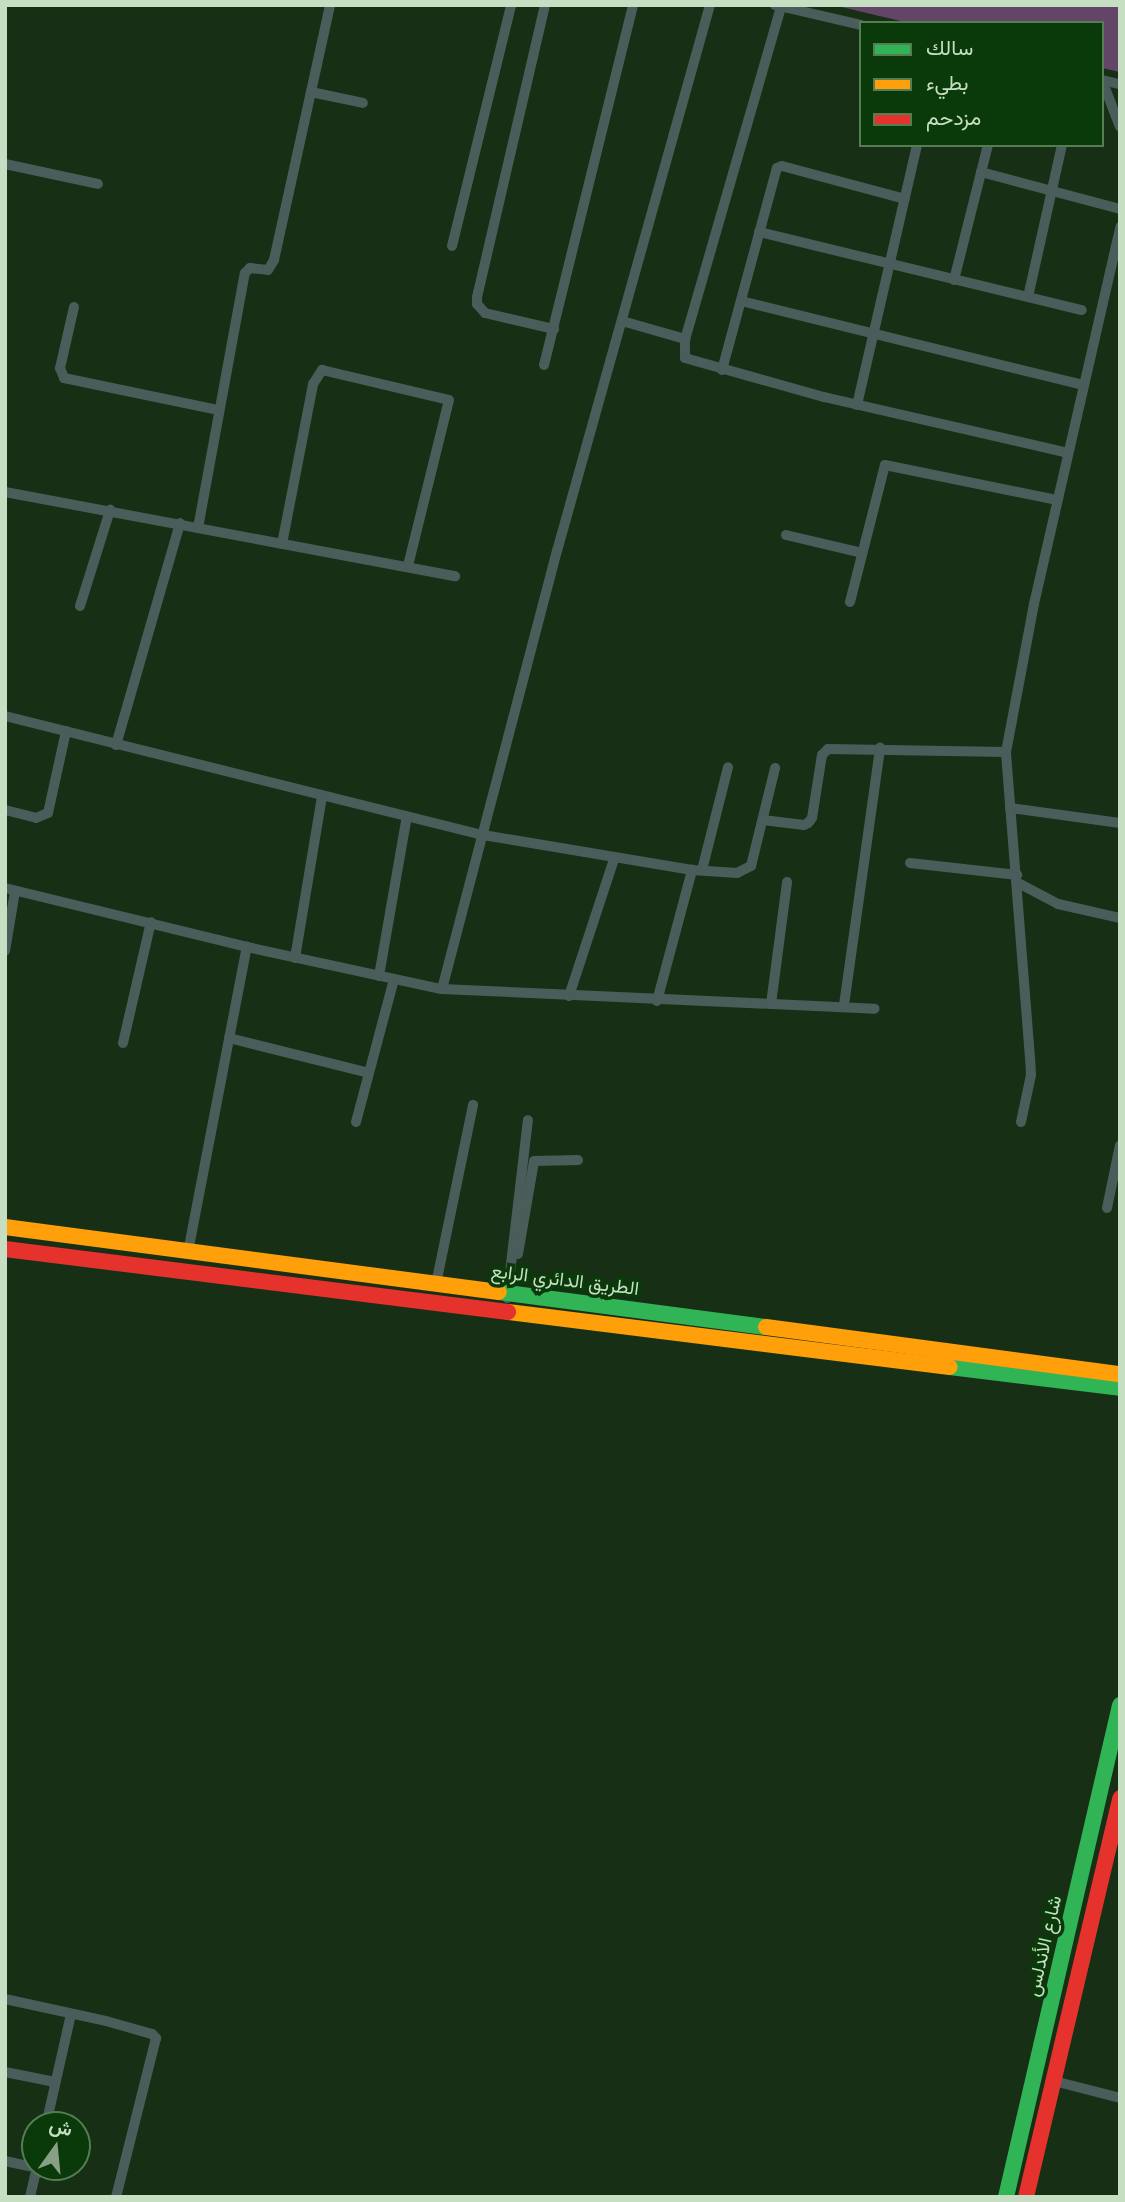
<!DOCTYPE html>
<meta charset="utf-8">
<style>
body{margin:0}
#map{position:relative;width:1125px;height:2202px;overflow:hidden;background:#162f15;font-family:Montserrat,Vazirmatn,sans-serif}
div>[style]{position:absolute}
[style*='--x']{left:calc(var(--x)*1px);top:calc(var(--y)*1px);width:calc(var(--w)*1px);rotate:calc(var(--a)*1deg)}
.green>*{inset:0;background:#634567}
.street>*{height:10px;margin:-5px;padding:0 5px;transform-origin:5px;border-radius:5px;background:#4a5d5b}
.fast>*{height:16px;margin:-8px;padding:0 8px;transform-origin:8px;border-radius:8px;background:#30b455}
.slow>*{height:16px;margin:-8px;padding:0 8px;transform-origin:8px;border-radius:8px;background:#ff9f0a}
.jam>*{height:16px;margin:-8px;padding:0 8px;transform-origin:8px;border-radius:8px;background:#e5322d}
span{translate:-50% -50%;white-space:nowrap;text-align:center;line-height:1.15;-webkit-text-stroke:7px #0b3a0a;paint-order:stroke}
.street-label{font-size:19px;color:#c6dfc3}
.frame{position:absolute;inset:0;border:7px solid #c6dfc3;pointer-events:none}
.legend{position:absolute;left:859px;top:21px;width:245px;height:126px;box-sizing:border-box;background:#0b3a0a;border:2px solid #567c54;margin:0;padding:9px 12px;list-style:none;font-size:21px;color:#c6dfc3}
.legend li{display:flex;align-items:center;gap:14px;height:35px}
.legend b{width:35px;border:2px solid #567c54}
.north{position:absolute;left:21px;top:2111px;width:70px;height:70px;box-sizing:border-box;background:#0b3a0a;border:2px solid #567c54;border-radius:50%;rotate:15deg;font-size:19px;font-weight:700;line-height:28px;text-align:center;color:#c6dfc3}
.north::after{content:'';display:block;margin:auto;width:24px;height:32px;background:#88a186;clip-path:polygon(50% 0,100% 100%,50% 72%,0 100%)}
</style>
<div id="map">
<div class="green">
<div style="clip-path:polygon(833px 5px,1120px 5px,1120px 72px,1102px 68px,1102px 23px,909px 23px)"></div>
</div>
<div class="street">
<div style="--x:545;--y:5;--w:300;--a:103.1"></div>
<div style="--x:477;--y:297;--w:7;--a:90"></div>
<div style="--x:477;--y:304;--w:12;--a:48"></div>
<div style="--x:485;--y:313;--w:71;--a:13.1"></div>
<div style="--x:775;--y:5;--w:88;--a:13.1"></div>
<div style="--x:781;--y:7;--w:346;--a:106.1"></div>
<div style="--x:685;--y:339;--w:19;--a:90"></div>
<div style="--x:685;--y:358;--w:144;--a:15.7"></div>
<div style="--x:824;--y:397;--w:250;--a:12.9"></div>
<div style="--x:1102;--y:80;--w:50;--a:69"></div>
<div style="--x:1102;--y:80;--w:18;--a:13"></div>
<div style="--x:311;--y:92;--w:53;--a:11.9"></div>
<div style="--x:5;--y:164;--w:95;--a:12.1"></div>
<div style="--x:981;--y:172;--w:144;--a:14.9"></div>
<div style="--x:759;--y:232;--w:332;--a:13.6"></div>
<div style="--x:452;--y:246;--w:248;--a:-76.2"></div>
<div style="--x:954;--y:280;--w:139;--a:-75.9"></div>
<div style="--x:1028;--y:297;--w:156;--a:-77.4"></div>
<div style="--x:741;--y:301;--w:352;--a:13.8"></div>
<div style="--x:74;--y:307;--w:63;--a:102.9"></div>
<div style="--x:60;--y:368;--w:11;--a:68"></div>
<div style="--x:64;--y:378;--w:158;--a:11.7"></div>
<div style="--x:622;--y:321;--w:66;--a:15.9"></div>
<div style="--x:544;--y:365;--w:371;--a:-76.1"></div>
<div style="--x:722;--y:370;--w:209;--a:-74.8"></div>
<div style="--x:777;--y:168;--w:5;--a:-22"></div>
<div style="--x:782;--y:166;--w:127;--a:15"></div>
<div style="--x:857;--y:405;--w:267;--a:-77"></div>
<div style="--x:5;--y:492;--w:458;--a:10.6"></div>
<div style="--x:198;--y:528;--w:259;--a:-79.6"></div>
<div style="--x:245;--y:273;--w:7;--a:-45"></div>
<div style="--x:250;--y:268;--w:18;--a:6"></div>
<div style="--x:268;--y:270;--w:12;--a:-59"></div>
<div style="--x:274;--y:260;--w:261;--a:-77.6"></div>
<div style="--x:786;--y:535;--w:78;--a:13.3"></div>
<div style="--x:282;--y:544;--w:163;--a:-79"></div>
<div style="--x:313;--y:384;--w:17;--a:-57"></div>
<div style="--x:322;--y:370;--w:130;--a:13.3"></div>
<div style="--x:449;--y:400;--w:171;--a:103.9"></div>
<div style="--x:850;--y:602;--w:141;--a:-75.7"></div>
<div style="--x:885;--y:465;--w:176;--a:11.5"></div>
<div style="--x:80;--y:606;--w:101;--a:-72.6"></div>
<div style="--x:5;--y:716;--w:493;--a:14"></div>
<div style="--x:483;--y:835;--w:212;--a:9.5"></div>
<div style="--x:692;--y:870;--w:45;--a:3.8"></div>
<div style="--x:737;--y:873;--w:16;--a:-27"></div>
<div style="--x:751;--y:866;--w:101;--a:-76.2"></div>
<div style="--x:116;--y:745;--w:231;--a:-73.9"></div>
<div style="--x:1010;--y:808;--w:111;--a:7.8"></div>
<div style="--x:5;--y:810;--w:32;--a:14"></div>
<div style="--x:36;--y:818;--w:13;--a:-23"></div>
<div style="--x:48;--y:813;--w:84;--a:-77.6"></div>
<div style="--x:763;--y:820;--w:41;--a:7"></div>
<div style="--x:804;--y:825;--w:4;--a:-27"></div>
<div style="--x:808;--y:823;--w:6;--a:-51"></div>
<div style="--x:812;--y:818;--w:64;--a:-81"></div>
<div style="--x:822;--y:755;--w:8;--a:-45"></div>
<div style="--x:828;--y:749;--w:178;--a:1"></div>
<div style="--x:910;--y:863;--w:108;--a:6.4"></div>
<div style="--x:702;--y:870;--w:106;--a:-75.8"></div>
<div style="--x:1018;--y:883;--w:45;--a:27.7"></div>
<div style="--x:1058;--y:904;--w:64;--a:12.7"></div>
<div style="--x:5;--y:888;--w:249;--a:13.7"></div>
<div style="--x:247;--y:947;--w:199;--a:12.2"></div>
<div style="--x:442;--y:989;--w:433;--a:2.6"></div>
<div style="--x:5;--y:951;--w:61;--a:-80.5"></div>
<div style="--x:295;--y:958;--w:164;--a:-80.5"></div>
<div style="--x:379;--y:976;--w:162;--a:-80.1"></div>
<div style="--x:442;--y:989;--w:453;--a:-75.3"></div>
<div style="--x:557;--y:551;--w:567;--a:-74.35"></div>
<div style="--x:569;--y:996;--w:144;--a:-71.8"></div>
<div style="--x:657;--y:1001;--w:136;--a:-75"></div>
<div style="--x:771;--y:1004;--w:123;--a:-82.5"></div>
<div style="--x:844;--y:1005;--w:260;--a:-82"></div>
<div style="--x:229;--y:1038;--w:144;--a:14"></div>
<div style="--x:123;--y:1043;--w:124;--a:-77"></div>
<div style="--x:356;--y:1122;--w:148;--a:-75.1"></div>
<div style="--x:1021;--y:1122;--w:48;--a:-78"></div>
<div style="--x:1031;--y:1075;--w:17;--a:-93"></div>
<div style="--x:1030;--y:1058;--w:307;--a:-94.5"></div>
<div style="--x:1006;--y:752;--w:151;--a:-79.3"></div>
<div style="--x:1034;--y:604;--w:387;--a:-77.1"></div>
<div style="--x:1107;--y:1208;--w:64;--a:-78.3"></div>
<div style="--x:188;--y:1252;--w:311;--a:-79.1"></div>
<div style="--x:518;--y:1254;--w:94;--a:-80.2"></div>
<div style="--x:534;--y:1161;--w:44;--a:-1.3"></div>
<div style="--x:436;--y:1284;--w:183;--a:-78.3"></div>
<div style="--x:507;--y:1298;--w:179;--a:-83.3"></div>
<div style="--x:5;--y:1999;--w:103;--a:12.3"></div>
<div style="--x:106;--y:2021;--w:48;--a:15.8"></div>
<div style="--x:152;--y:2034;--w:6;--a:45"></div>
<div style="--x:156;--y:2038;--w:164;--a:104.1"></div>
<div style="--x:5;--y:2072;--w:51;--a:11.3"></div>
<div style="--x:1054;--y:2081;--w:68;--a:14.4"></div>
<div style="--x:46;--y:2125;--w:114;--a:-77.3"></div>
<div style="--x:5;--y:2161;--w:33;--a:12"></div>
<div style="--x:30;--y:2197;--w:31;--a:-77"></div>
</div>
<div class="fast">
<div style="--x:499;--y:1292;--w:269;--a:7.5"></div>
<div style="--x:950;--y:1367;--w:171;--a:7"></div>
<div style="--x:1006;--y:2197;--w:505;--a:-76.95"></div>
</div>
<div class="slow">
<div style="--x:5;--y:1227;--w:498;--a:7.5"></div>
<div style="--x:508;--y:1312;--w:445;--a:7.1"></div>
<div style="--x:766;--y:1327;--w:357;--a:7.6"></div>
</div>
<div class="jam">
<div style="--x:5;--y:1249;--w:507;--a:7.14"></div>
<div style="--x:1026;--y:2197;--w:410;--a:-76.7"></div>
</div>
<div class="street-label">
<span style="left:565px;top:1280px;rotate:7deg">الطريق الدائري الرابع</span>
<span style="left:1044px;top:1946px;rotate:-77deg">شارع الأندلس</span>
</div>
<div class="frame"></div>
<ul class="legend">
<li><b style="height:9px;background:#30b455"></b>سالك</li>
<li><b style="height:9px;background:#ff9f0a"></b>بطيء</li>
<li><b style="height:9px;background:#e5322d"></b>مزدحم</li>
</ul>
<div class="north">ش</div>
</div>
